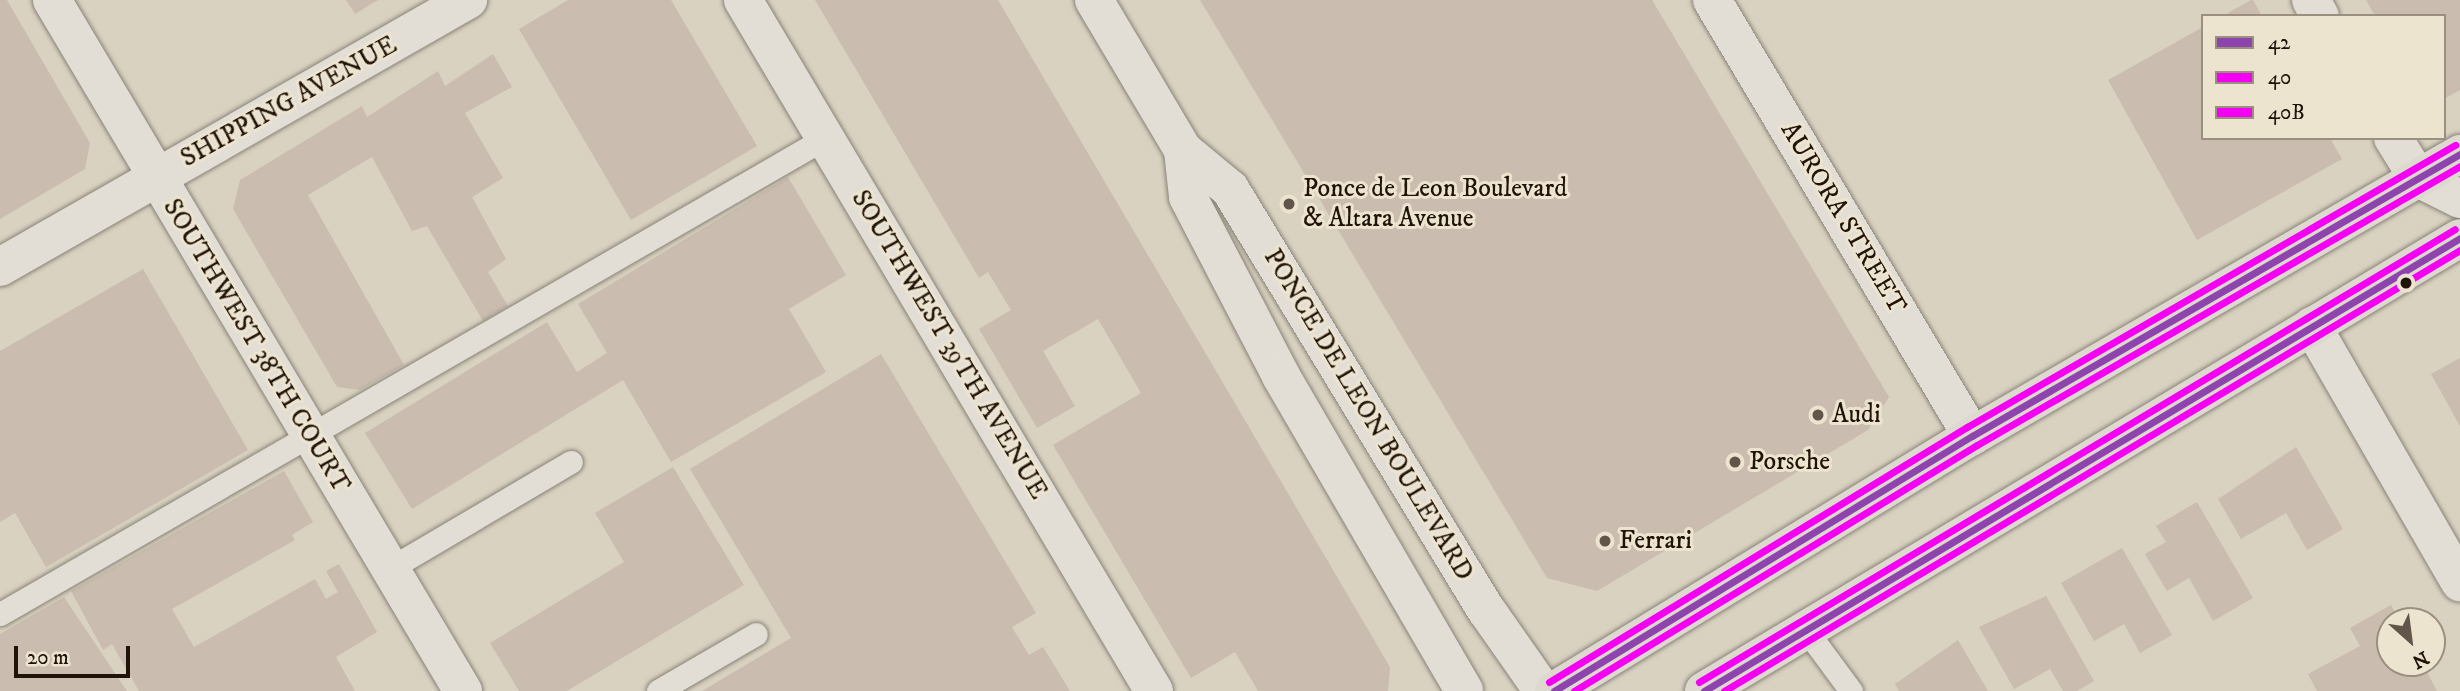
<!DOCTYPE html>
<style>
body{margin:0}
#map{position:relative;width:2460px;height:691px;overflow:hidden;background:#d9d2c1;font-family:"IM FELL DW Pica",serif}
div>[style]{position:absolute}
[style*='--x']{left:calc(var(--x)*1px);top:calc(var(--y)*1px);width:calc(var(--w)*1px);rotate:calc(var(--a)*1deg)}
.building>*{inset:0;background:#cabcaf}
.roads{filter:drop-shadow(0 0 2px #898378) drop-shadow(0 0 2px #898378)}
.service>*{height:23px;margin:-11.5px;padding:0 11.5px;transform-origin:11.5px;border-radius:11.5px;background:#e2ded5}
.minor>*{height:38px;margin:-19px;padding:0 19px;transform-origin:19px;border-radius:19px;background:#e2ded5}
.tertiary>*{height:38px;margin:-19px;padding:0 19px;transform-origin:19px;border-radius:19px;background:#e2ded5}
.primary>*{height:38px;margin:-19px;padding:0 19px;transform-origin:19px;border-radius:19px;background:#ddd9cf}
.bus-1>*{height:7px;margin:-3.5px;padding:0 3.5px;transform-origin:3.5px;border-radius:3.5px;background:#8e44ad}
.bus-2>*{height:7px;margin:-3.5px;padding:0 3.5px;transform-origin:3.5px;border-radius:3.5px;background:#f401f3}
.bus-3>*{height:7px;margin:-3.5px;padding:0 3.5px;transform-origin:3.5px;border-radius:3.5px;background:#f401f3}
.dots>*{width:19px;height:19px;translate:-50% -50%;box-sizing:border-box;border:4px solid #ede4d0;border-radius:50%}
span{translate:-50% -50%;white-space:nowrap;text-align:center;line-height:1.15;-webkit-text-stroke:6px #ede4d0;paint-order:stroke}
.street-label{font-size:26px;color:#201309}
.poi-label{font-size:26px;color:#201309}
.left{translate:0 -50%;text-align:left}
.legend{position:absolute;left:2201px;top:14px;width:245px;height:126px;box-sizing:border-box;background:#ede4d0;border:2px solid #9b9080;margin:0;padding:9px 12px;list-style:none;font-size:21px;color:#201309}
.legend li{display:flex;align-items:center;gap:14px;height:35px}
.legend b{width:35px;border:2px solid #9b9080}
.north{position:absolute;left:2376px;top:607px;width:70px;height:70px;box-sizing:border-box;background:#ede4d0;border:2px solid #9b9080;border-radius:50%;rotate:152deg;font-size:19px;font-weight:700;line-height:28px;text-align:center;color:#201309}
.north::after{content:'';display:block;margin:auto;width:24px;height:32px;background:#615649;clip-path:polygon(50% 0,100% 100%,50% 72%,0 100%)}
.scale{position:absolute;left:14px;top:646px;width:116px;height:32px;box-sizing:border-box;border:4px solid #201309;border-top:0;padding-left:9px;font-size:21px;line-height:24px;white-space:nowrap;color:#201309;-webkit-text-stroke:5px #ede4d0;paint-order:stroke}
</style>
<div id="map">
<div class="building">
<div style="clip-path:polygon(0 0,7px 0,90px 143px,85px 169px,0 219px)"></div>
<div style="clip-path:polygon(346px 0,378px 0,355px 14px)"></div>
<div style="clip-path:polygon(568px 0,671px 0,757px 146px,631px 220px,519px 29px)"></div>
<div style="clip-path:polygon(815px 0,998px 0,1390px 667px,1388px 691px,1258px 691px,1235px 652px,1191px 678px,1053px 445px,1141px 393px,1098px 319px,1043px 351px,1075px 406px,1037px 428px,979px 329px,1011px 310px,988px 272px,979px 278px)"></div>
<div style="clip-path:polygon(1200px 0,1652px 0,1889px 397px,1868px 430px,1597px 591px,1547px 578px)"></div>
<div style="clip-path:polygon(2253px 0,2262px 16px,2223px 16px,2251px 0)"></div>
<div style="clip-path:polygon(2366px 0,2460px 0,2460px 90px,2444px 99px,2444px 16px,2375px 16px)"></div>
<div style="clip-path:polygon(2203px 27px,2203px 138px,2330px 138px,2342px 159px,2197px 240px,2108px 80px)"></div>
<div style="clip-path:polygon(493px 54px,512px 87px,465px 113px,503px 178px,472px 197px,506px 259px,488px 272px,508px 306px,483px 321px,427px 226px,412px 231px,372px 157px,308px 195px,404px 365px,360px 390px,337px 387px,233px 209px,240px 180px,362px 106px,367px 117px,438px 71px,445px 86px)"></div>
<div style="clip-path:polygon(788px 177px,846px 275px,789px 309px,826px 372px,671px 462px,623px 380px,412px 509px,365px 433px,547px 322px,577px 372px,607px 353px,578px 304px)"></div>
<div style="clip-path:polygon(143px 269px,248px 450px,46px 567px,15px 513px,0 522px,0 351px)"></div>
<div style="clip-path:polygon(881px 354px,1036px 613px,1012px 627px,1029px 655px,1043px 647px,1070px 691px,702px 691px,791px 638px,690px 469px)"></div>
<div style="clip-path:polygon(2460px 358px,2460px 426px,2431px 374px)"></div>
<div style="clip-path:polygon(2296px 447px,2343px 529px,2307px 550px,2286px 513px,2241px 539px,2218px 499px)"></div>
<div style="clip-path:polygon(673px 467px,744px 585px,567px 691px,519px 691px,490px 643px,624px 562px,595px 513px)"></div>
<div style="clip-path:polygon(284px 471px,313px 522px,292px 535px,295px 540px,172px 609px,194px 647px,315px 579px,326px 599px,338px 592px,326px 571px,339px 564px,377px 632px,336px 657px,355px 691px,139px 691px,112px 644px,103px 650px,71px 591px)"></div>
<div style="clip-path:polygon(2197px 502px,2253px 598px,2213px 621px,2189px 578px,2167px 591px,2145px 554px,2166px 542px,2156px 526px)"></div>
<div style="clip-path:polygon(2122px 548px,2172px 635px,2140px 653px,2124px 624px,2094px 641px,2061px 583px)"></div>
<div style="clip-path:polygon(2046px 596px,2094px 681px,2077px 691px,2063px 691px,2050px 669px,2014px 689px,1979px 627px)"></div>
<div style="clip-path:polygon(64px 597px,127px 691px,0 691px,0 634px)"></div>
<div style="clip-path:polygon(2391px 605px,2400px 621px,2390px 621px,2390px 663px,2422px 663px,2437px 691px,2317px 691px,2308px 674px,2360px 646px,2350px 628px)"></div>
<div style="clip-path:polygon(1958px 640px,1988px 691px,1899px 691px,1895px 684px)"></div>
</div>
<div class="roads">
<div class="service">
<div style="--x:389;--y:569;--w:211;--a:-30.5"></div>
<div style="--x:0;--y:614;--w:952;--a:-29.98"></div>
<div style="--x:1806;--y:630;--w:76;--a:53.6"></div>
<div style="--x:658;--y:691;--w:113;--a:-30.2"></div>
</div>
<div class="minor">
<div style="--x:52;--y:0;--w:804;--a:59.26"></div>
<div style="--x:743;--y:0;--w:804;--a:59.26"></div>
<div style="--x:1712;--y:0;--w:508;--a:59.19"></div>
<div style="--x:2311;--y:0;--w:18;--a:61"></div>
<div style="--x:2393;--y:138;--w:47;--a:58"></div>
<div style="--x:2418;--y:178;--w:47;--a:26.6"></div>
<div style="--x:0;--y:267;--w:539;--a:-29.71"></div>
<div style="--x:2312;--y:326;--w:296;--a:60"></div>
</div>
<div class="tertiary">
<div style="--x:1094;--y:0;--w:174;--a:59.3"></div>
<div style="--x:1183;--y:150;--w:61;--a:39.7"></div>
<div style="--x:1230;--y:189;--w:494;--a:58.7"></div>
<div style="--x:1487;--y:611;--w:98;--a:55"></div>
<div style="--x:1183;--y:150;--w:47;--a:83.9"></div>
<div style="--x:1188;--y:197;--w:202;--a:62.5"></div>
<div style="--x:1281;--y:376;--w:364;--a:59.8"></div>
</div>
<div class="primary">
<div style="--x:1554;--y:691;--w:490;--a:-31.4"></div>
<div style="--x:1972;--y:436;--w:564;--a:-30.02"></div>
<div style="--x:1704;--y:691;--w:881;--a:-30.93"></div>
</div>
</div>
<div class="bus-1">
<div style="--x:1554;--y:691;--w:490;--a:-31.4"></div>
<div style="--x:1972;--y:436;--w:564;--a:-30.02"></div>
<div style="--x:1704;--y:691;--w:881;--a:-30.93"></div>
</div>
<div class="bus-2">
<div style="--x:1574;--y:691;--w:472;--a:-31.4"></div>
<div style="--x:1977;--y:445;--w:558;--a:-30.01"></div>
<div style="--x:1724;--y:691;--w:858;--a:-30.93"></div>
</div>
<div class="bus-3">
<div style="--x:1549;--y:682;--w:490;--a:-31.4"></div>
<div style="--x:1967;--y:427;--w:564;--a:-30.02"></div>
<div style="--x:1699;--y:682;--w:881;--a:-30.93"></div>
</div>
<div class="dots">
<div style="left:1289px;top:204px;background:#615649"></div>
<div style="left:2406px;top:283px;background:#201309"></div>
<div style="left:1818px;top:415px;background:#615649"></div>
<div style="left:1735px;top:462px;background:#615649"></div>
<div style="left:1605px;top:541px;background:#615649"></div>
</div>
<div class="street-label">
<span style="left:289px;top:102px;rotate:-29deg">SHIPPING AVENUE</span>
<span style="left:1843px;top:218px;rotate:59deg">AURORA STREET</span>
<span style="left:949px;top:345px;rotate:59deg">SOUTHWEST 39TH AVENUE</span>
<span style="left:256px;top:346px;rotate:59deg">SOUTHWEST 38TH COURT</span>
<span style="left:1368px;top:415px;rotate:59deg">PONCE DE LEON BOULEVARD</span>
</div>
<div class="poi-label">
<span class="left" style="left:1303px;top:204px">Ponce de Leon Boulevard<br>&amp; Altara Avenue</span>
<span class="left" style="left:1832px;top:415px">Audi</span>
<span class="left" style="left:1749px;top:462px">Porsche</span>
<span class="left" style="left:1619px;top:541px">Ferrari</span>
</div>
<ul class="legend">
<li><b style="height:9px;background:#8e44ad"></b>42</li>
<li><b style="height:9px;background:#f401f3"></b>40</li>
<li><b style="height:9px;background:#f401f3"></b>40B</li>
</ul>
<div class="north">N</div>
<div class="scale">20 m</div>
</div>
